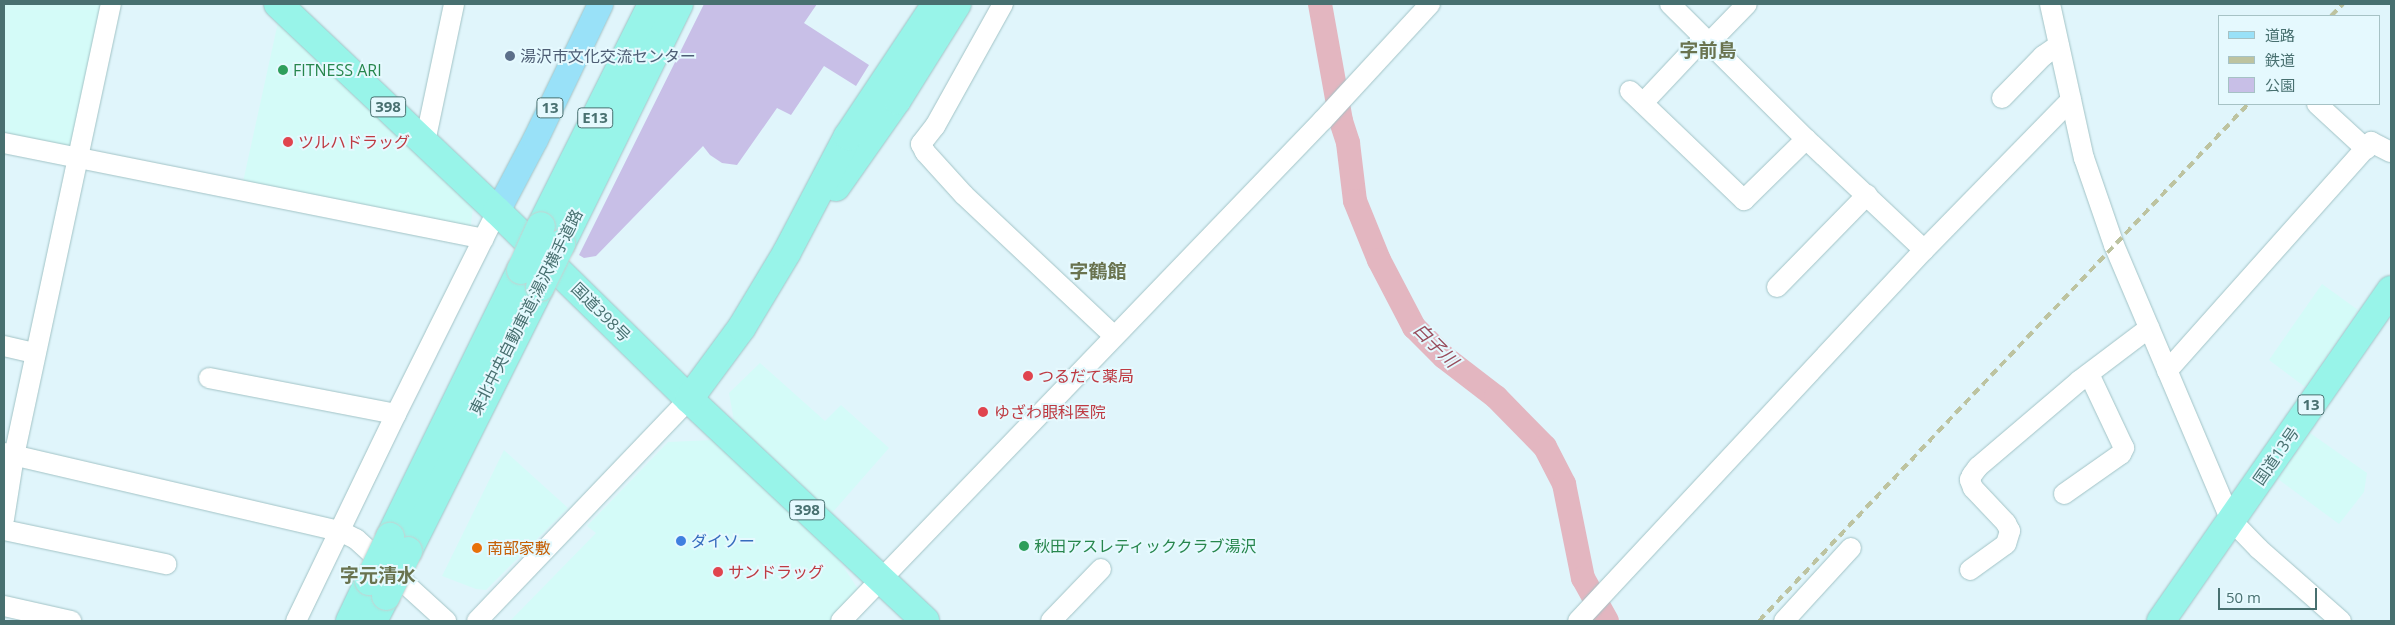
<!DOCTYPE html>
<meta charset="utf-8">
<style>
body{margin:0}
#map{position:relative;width:2395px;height:625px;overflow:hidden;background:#e0f5fb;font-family:"Open Sans","Noto Sans JP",sans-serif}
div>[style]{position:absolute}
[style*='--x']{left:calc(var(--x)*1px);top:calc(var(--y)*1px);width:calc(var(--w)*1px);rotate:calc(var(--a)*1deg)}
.commercial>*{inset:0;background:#d4fbf8}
.green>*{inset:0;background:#c8bfe7}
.river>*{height:24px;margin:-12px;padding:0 12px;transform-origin:12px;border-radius:12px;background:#e3b6c0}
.roads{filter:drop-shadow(0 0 1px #a2c3c6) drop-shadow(0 0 1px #a2c3c6)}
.minor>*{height:20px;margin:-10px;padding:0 10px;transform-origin:10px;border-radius:10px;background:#fff}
.major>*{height:25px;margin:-12.5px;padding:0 12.5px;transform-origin:12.5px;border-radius:12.5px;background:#99e1f8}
.highway>*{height:28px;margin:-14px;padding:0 14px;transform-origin:14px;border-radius:14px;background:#98f4e9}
.rail>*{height:4px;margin-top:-2px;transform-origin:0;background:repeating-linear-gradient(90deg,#bdc3a0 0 8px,transparent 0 13px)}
.bridges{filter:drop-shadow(0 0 1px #c4d1d1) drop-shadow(0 0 1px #c4d1d1)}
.highway-bridge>*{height:28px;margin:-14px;padding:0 14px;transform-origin:14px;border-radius:14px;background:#98f4e9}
.dots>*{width:14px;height:14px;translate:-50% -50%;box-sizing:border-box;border:2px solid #e5f9fe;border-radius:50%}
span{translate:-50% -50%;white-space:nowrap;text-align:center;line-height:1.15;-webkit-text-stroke:4px #e5f9fe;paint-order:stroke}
.shield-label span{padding:1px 4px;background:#e5f9fe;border:1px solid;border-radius:4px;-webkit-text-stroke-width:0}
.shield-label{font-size:15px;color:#487070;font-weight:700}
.service-label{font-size:16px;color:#4e5e75}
.left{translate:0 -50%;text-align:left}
.leisure-label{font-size:16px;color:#27864d}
.health-label{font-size:16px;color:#be3a42}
.street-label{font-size:16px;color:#487070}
.shop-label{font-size:16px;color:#366cbe}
.food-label{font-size:16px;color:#c56008}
.water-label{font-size:18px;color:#984c5c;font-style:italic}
.quarter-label{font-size:19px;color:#69734f;font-weight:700}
.frame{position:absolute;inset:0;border:5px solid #487070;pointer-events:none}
.legend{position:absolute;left:2218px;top:15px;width:162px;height:90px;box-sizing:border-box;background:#e5f9fe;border:1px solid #a6c2c5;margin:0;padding:6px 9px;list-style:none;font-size:15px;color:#487070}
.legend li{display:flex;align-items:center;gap:10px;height:25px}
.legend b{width:25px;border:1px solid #a6c2c5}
.scale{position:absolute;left:2218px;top:588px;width:99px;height:22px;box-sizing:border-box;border:2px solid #487070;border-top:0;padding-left:6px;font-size:15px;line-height:18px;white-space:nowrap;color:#487070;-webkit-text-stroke:4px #e5f9fe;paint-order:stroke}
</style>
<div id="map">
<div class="commercial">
<div style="clip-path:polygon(4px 4px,108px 4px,76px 152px,4px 137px)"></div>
<div style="clip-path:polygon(278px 22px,473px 208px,470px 231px,243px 182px)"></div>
<div style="clip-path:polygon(2322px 284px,2358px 310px,2305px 387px,2269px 360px)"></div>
<div style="clip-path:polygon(760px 363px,825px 421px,841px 405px,889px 448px,832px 513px,734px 421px,729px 393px)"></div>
<div style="clip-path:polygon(2310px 433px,2367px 473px,2364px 492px,2339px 524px,2278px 479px)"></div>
<div style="clip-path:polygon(713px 440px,833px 551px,860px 592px,832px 621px,510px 621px,596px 533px,587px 526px,668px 442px)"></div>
<div style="clip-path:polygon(504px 450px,568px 508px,486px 590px,476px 589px,442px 576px)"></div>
</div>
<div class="green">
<div style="clip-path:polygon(704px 4px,817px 4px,804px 23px,869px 65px,856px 86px,824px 66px,791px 115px,777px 108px,737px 165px,722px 163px,710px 155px,703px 146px,596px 256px,584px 258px,579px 255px)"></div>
</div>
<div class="river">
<div style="--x:1320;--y:4;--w:119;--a:79.8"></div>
<div style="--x:1341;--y:121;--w:23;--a:72"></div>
<div style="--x:1348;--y:143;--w:58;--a:83.1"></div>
<div style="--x:1355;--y:201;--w:64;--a:67.9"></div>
<div style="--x:1379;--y:260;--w:76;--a:62.4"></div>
<div style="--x:1414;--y:327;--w:42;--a:45"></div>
<div style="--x:1444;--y:357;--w:66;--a:37.6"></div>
<div style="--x:1496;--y:397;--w:70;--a:45.6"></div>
<div style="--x:1545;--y:447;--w:42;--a:62.8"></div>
<div style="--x:1564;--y:484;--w:96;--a:78.6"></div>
<div style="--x:1583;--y:578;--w:49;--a:60.8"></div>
</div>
<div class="roads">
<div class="minor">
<div style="--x:1003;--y:4;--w:140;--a:119.1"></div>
<div style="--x:935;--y:126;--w:23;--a:128"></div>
<div style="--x:921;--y:144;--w:9;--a:63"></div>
<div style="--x:925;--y:152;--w:58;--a:47.8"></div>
<div style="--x:964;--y:195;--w:206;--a:43.2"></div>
<div style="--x:1670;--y:4;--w:192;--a:44.8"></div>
<div style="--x:1806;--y:139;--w:162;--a:43.2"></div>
<div style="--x:2050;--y:4;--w:158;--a:77.6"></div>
<div style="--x:2084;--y:158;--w:92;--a:71"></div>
<div style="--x:2114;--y:245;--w:299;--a:67"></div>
<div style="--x:2231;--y:520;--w:40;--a:46"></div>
<div style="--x:2259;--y:549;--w:109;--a:41.3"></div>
<div style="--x:1709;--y:43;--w:54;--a:-45.7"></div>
<div style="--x:1630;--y:91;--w:158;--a:43.7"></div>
<div style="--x:1744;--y:200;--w:87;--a:-44.5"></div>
<div style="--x:2002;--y:98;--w:59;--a:-45.7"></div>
<div style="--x:2043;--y:56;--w:19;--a:-35"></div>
<div style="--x:1643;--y:103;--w:89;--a:-46.8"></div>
<div style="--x:2317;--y:104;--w:67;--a:42.6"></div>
<div style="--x:425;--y:142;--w:141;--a:-78.1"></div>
<div style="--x:4;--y:143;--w:489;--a:11.3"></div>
<div style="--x:1777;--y:287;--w:129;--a:-45.6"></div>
<div style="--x:4;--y:346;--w:32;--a:13"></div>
<div style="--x:2167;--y:371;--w:307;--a:-48.3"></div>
<div style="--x:2371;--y:142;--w:22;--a:27"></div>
<div style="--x:209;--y:378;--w:190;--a:10.9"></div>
<div style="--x:4;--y:453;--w:345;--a:13.1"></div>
<div style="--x:340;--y:531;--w:18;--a:27"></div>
<div style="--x:356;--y:539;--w:122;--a:42.3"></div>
<div style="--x:2064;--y:494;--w:70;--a:-35.1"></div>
<div style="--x:2121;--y:454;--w:7;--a:-63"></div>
<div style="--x:2124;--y:448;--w:82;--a:-115.3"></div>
<div style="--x:4;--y:519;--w:64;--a:-81"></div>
<div style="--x:14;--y:456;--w:462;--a:-77.9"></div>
<div style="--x:4;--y:530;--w:166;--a:11.9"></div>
<div style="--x:1970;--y:570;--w:44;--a:-35.8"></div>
<div style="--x:2006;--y:544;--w:14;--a:-73"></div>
<div style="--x:2010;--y:531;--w:9;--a:-117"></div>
<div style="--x:2006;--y:523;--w:48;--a:-133.3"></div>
<div style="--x:1973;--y:488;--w:9;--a:-111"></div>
<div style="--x:1970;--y:480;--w:5;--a:-68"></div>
<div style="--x:1972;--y:475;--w:10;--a:-53"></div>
<div style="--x:1978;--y:467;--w:133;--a:-40.4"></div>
<div style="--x:2079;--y:381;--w:88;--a:-37.1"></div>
<div style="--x:4;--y:606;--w:69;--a:12.6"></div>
<div style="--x:296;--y:621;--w:230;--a:-64.2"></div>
<div style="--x:396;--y:414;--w:227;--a:-63.5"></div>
<div style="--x:477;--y:621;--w:307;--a:-46.3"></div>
<div style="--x:841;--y:621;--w:695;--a:-46.11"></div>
<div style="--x:1323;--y:120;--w:158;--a:-47.3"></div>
<div style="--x:1051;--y:621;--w:72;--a:-46.1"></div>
<div style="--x:1578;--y:621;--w:507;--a:-47"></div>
<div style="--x:1924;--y:250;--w:210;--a:-45.6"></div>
<div style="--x:1784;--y:621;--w:99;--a:-47.5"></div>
</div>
<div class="major">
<div style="--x:497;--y:211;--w:81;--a:-62.2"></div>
<div style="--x:535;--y:139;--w:150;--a:-64.3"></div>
</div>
<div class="highway">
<div style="--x:278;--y:4;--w:301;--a:43.4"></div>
<div style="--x:497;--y:211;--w:269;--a:44.4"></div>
<div style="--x:689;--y:399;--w:324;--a:43.2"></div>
<div style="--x:836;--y:187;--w:106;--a:-55"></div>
<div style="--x:897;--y:100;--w:113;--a:-58"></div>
<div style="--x:541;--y:226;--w:248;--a:-63.4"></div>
<div style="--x:561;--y:244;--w:267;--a:-63.8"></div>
<div style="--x:689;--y:399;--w:89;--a:-53.6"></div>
<div style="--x:742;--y:327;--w:87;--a:-59"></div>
<div style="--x:787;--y:252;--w:131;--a:-62.3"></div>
<div style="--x:848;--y:136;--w:159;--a:-56.3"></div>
<div style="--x:390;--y:537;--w:297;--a:-63.9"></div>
<div style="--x:408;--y:551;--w:295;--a:-63.4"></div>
<div style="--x:350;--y:621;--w:44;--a:-64.6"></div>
<div style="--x:373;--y:621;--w:28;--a:-63"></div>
<div style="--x:2161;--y:621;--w:403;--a:-55.2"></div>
</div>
</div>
<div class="rail">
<div style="--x:2331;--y:16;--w:17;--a:-45"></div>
<div style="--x:1759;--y:621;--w:712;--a:-46.59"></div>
</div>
<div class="bridges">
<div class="highway-bridge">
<div style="--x:521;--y:270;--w:48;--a:-65.6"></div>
<div style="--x:540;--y:287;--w:48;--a:-64"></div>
<div style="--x:369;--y:581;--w:49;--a:-64.5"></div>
<div style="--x:386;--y:596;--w:50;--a:-63.9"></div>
</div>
</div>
<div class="dots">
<div style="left:510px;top:56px;background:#5c6f8a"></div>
<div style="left:283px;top:70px;background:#2e9e5b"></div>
<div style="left:288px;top:142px;background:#e0444e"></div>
<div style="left:1028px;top:376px;background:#e0444e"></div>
<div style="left:983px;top:412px;background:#e0444e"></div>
<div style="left:681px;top:541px;background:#3f7fe0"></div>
<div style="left:1024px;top:546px;background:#2e9e5b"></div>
<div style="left:477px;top:548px;background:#e8710a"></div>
<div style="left:718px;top:572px;background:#e0444e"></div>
</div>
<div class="shield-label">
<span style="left:388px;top:107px">398</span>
<span style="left:550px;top:108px">13</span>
<span style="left:595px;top:118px">E13</span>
<span style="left:2311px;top:405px">13</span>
<span style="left:807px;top:510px">398</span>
</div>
<div class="service-label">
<span class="left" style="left:520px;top:56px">湯沢市文化交流センター</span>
</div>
<div class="leisure-label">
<span class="left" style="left:293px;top:70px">FITNESS ARI</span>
<span class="left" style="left:1034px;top:546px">秋田アスレティッククラブ湯沢</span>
</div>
<div class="health-label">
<span class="left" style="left:298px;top:142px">ツルハドラッグ</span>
<span class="left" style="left:1038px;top:376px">つるだて薬局</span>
<span class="left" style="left:994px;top:412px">ゆざわ眼科医院</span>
<span class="left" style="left:728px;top:572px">サンドラッグ</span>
</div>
<div class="street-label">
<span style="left:526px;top:312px;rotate:-63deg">東北中央自動車道;湯沢横手道路</span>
<span style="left:601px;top:312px;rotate:45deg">国道398号</span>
<span style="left:2276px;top:456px;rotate:-55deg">国道13号</span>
</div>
<div class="shop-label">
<span class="left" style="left:691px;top:541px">ダイソー</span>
</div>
<div class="food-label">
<span class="left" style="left:487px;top:548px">南部家敷</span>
</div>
<div class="water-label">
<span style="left:1436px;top:345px;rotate:45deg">白子川</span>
</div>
<div class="quarter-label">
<span style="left:1708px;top:51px">字前島</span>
<span style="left:1098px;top:272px">字鶴館</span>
<span style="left:378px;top:576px">字元清水</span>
</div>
<div class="frame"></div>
<ul class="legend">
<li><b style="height:6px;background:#99e1f8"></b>道路</li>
<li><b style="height:6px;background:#bdc3a0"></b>鉄道</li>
<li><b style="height:14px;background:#c8bfe7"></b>公園</li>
</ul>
<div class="scale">50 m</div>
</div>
